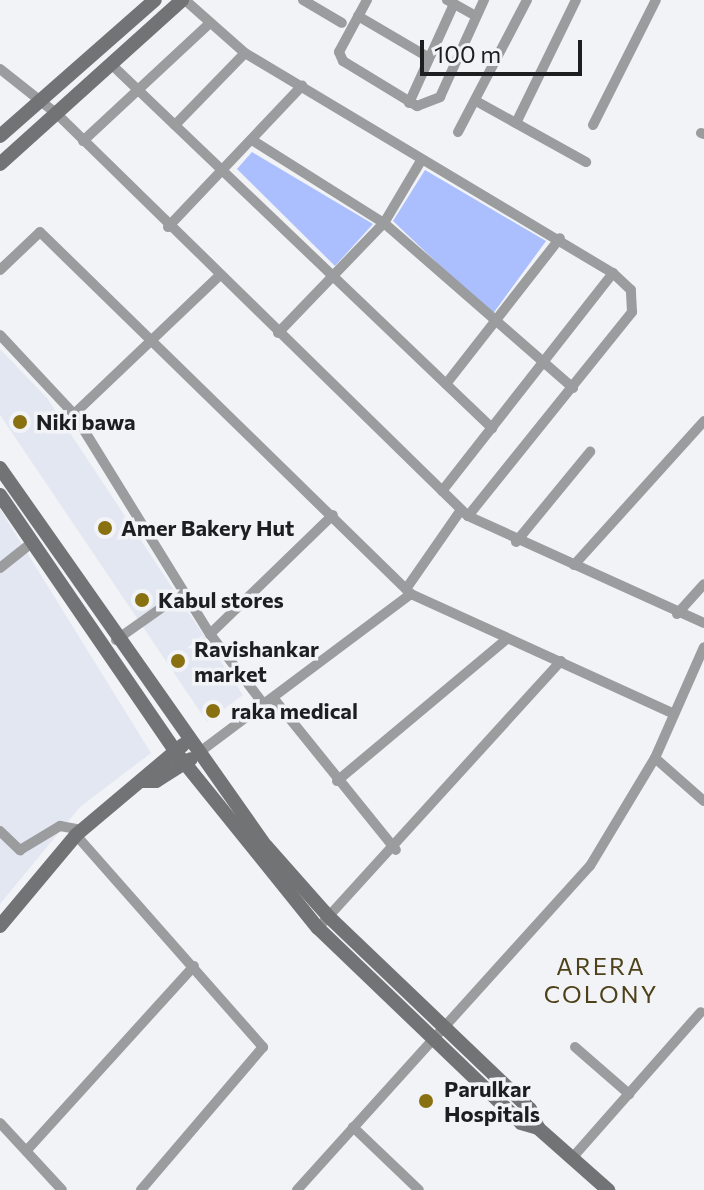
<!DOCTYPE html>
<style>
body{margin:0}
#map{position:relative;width:704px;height:1190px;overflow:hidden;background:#f1f3f7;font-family:Commissioner,sans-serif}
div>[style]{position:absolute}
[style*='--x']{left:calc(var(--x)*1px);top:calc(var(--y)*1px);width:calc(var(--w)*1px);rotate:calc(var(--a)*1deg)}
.built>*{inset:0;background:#e3e7f2}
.green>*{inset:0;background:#abbefe}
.street>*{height:10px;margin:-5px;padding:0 5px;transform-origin:5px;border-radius:5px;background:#9b9c9e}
.secondary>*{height:14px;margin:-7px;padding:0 7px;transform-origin:7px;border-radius:7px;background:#727375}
.dots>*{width:22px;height:22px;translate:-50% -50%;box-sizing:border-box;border:4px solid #f1f3f7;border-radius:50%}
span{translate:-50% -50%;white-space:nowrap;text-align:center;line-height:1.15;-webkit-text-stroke:7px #f1f3f7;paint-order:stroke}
.poi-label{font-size:22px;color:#1d1e1f;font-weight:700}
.left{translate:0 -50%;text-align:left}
.neighbourhood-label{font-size:24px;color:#4e4119;letter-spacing:2px}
.scale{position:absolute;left:420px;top:40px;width:162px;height:36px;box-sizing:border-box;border:4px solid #1d1e1f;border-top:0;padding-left:10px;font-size:24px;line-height:28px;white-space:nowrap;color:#1d1e1f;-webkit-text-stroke:6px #f1f3f7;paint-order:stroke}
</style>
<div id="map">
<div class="built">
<div style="clip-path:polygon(0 349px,47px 398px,243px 695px,207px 722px,0 415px)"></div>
<div style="clip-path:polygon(0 509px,151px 753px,80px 807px,0 904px)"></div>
</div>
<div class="green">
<div style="clip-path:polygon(252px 152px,373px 224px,335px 266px,237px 169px)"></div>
<div style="clip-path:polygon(425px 170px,546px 241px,492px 315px,393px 221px)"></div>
</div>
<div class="street">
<div style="--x:185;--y:0;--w:80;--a:41.5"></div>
<div style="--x:245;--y:53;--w:429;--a:30.9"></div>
<div style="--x:613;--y:273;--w:277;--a:128.1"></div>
<div style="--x:303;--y:0;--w:45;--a:30.5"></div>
<div style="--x:367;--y:0;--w:59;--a:118.3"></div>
<div style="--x:339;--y:52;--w:10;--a:66"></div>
<div style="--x:343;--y:61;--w:87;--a:31.3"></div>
<div style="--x:417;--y:106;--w:25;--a:-21"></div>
<div style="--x:440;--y:97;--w:107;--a:-65.6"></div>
<div style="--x:447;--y:0;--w:33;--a:29"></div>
<div style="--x:358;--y:16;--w:81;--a:30.4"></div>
<div style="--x:112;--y:65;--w:526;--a:43.69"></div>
<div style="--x:0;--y:69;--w:73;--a:38.3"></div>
<div style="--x:57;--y:114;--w:575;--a:44.37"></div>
<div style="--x:468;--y:516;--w:259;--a:24.4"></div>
<div style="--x:476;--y:101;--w:126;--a:29"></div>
<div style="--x:409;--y:103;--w:109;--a:-65.6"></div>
<div style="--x:516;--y:123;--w:137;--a:-64"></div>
<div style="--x:175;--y:125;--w:100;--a:-45.8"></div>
<div style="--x:593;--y:125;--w:140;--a:-63.3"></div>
<div style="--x:458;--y:132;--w:149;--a:-62.4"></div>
<div style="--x:701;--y:133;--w:3;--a:18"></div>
<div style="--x:252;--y:140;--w:156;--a:32.2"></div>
<div style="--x:384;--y:223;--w:251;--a:41.1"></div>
<div style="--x:83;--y:141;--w:172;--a:-42.9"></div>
<div style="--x:168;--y:227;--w:195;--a:-46.5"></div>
<div style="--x:0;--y:270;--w:55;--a:-43.5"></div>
<div style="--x:40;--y:232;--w:518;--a:44.3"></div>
<div style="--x:411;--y:594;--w:289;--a:24.5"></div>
<div style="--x:278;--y:333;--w:153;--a:-46.1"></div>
<div style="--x:384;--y:223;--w:74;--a:-59.3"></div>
<div style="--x:0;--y:335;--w:108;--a:46.9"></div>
<div style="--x:74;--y:414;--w:259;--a:58.3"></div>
<div style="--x:210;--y:634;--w:91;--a:52.6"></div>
<div style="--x:446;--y:384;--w:185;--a:-52"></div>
<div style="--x:74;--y:414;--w:199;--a:-43.6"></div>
<div style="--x:468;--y:516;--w:262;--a:-51.2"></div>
<div style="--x:632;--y:312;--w:22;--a:-93"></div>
<div style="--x:631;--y:290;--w:25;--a:-137"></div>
<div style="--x:516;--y:542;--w:117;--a:-50.6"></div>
<div style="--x:574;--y:565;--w:194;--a:-47.9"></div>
<div style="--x:0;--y:568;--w:43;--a:-38.5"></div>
<div style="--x:406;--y:589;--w:96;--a:-55.2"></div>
<div style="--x:677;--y:614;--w:40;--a:-48"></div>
<div style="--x:210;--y:634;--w:171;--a:-44.1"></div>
<div style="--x:116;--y:640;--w:83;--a:-35.2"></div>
<div style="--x:274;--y:699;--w:194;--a:51.1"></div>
<div style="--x:197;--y:754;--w:267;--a:-36.8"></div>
<div style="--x:655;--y:758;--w:65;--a:41.3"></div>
<div style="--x:337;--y:781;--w:222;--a:-39.9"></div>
<div style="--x:0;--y:831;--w:28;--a:44"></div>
<div style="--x:20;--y:850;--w:47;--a:-31"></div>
<div style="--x:60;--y:826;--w:22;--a:10"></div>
<div style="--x:76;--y:835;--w:283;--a:48.6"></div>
<div style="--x:263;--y:1047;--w:188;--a:130.5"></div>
<div style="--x:318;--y:928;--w:361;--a:-47.7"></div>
<div style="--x:575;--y:1047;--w:72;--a:41"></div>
<div style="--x:0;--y:1123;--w:91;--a:47.2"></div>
<div style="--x:353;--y:1127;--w:91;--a:43.7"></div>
<div style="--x:28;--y:1149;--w:247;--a:-47.8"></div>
<div style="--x:573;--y:1157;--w:193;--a:-48.6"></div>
<div style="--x:297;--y:1190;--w:437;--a:-47.9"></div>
<div style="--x:590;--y:866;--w:126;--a:-59"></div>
<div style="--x:655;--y:758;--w:121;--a:-66.2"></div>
</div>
<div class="secondary">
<div style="--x:0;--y:136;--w:206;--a:-41.3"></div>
<div style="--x:0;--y:164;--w:245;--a:-42"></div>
<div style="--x:0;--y:468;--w:462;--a:54.9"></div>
<div style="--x:266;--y:846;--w:95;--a:48.4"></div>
<div style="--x:329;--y:917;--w:278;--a:43.7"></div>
<div style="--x:530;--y:1109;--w:21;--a:67"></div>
<div style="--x:0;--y:495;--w:316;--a:55.6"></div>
<div style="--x:179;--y:756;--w:221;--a:51.1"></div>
<div style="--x:318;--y:928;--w:281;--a:43.8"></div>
<div style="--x:521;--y:1123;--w:18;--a:16"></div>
<div style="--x:538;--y:1128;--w:94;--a:41.5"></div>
<div style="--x:142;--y:781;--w:14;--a:0"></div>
<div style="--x:156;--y:781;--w:41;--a:-32.2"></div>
<div style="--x:0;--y:926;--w:119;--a:-50.1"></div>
<div style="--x:76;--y:835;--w:140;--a:-40.1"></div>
</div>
<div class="dots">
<div style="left:20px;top:422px;background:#897011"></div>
<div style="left:105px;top:528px;background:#897011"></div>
<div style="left:142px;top:600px;background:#897011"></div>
<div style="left:178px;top:661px;background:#897011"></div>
<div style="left:213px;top:711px;background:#897011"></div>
<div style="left:426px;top:1101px;background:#897011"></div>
</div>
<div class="poi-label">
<span class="left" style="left:36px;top:422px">Niki bawa</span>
<span class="left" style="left:121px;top:528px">Amer Bakery Hut</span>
<span class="left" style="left:158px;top:600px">Kabul stores</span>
<span class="left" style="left:194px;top:661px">Ravishankar<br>market</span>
<span class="left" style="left:231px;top:711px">raka medical</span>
<span class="left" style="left:444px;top:1101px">Parulkar<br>Hospitals</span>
</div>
<div class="neighbourhood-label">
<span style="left:601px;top:980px">ARERA<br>COLONY</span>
</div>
<div class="scale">100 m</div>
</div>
